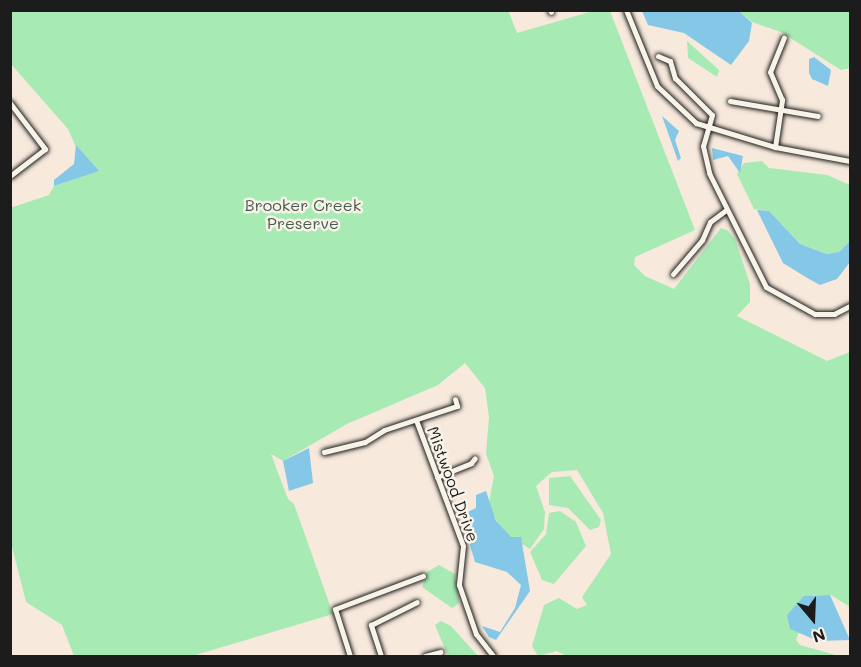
<!DOCTYPE html>
<style>
body{margin:0}
#map{position:relative;width:861px;height:667px;overflow:hidden;background:#f7e9dc;font-family:Mali,sans-serif}
div>[style]{position:absolute}
[style*='--x']{left:calc(var(--x)*1px);top:calc(var(--y)*1px);width:calc(var(--w)*1px);rotate:calc(var(--a)*1deg)}
.green>*{inset:0;background:#a8eab3}
.water>*{inset:0;background:#85c7e6}
.roads{filter:drop-shadow(0 0 2px #1c1c1c) drop-shadow(0 0 2px #1c1c1c)}
.minor>*{height:5px;margin:-2.5px;padding:0 2.5px;transform-origin:2.5px;border-radius:2.5px;background:#f7f3e8}
span{translate:-50% -50%;white-space:nowrap;text-align:center;line-height:1.15;-webkit-text-stroke:5px #f7f3e8;paint-order:stroke}
.park-label{font-size:16px;color:#465a49}
.street-label{font-size:16px;color:#1c1c1c}
.frame{position:absolute;inset:0;border:12px solid #1c1c1c;pointer-events:none}
.north{position:absolute;left:783px;top:589px;width:60px;height:60px;-webkit-text-stroke:4px #f7f3e8;paint-order:stroke;rotate:161deg;font-size:16px;font-weight:700;line-height:24px;text-align:center;color:#1c1c1c}
.north::after{content:'';display:block;margin:auto;width:21px;height:27px;background:#1c1c1c;clip-path:polygon(50% 0,100% 100%,50% 72%,0 100%)}
</style>
<div id="map">
<div class="green">
<div style="clip-path:polygon(508px 10px,517px 33px,593px 11px,610px 11px,695px 230px,635px 257px,634px 265px,645px 276px,674px 289px,721px 228px,727px 230px,735px 239px,750px 284px,750px 302px,737px 316px,827px 361px,850px 352px,850px 607px,831px 595px,813px 595px,796px 640px,800px 645px,839px 656px,566px 656px,557px 651px,538px 656px,532px 646px,544px 605px,559px 598px,577px 609px,587px 605px,582px 597px,611px 554px,603px 513px,577px 470px,552px 472px,536px 486px,545px 512px,544px 529px,530px 549px,500px 530px,489px 502px,494px 476px,486px 454px,489px 417px,485px 388px,465px 363px,438px 385px,347px 424px,283px 461px,271px 454px,288px 499px,294px 504px,333px 614px,192px 656px,74px 656px,62px 625px,26px 602px,11px 543px,10px 208px,49px 195px,54px 186px,98px 171px,76px 147px,68px 129px,11px 64px,11px 11px)"></div>
<div style="clip-path:polygon(739px 11px,850px 11px,850px 68px,841px 70px,781px 32px,752px 22px)"></div>
<div style="clip-path:polygon(687px 41px,719px 70px,717px 77px,688px 58px)"></div>
<div style="clip-path:polygon(762px 161px,769px 168px,827px 175px,850px 185px,850px 241px,839px 252px,828px 254px,800px 244px,769px 211px,754px 209px,737px 174px,744px 163px)"></div>
<div style="clip-path:polygon(570px 476px,601px 520px,599px 527px,590px 530px,568px 508px,549px 505px,549px 478px)"></div>
<div style="clip-path:polygon(560px 511px,576px 522px,586px 546px,554px 584px,542px 580px,530px 552px,546px 534px,549px 513px)"></div>
<div style="clip-path:polygon(439px 565px,455px 574px,459px 603px,452px 608px,422px 587px,427px 572px)"></div>
<div style="clip-path:polygon(441px 621px,451px 626px,478px 656px,448px 656px,435px 625px)"></div>
</div>
<div class="water">
<div style="clip-path:polygon(642px 11px,739px 11px,752px 23px,749px 41px,731px 65px,684px 33px,648px 25px)"></div>
<div style="clip-path:polygon(814px 57px,831px 70px,828px 86px,812px 79px,809px 73px,809px 59px)"></div>
<div style="clip-path:polygon(662px 116px,679px 131px,675px 140px,681px 158px,678px 161px)"></div>
<div style="clip-path:polygon(76px 145px,99px 171px,54px 186px,54px 180px,74px 164px)"></div>
<div style="clip-path:polygon(712px 148px,743px 156px,740px 173px,728px 156px,713px 160px)"></div>
<div style="clip-path:polygon(757px 210px,769px 211px,800px 244px,827px 254px,839px 252px,850px 241px,850px 262px,837px 279px,820px 285px,809px 279px,783px 263px)"></div>
<div style="clip-path:polygon(309px 448px,313px 483px,289px 491px,283px 461px)"></div>
<div style="clip-path:polygon(486px 491px,496px 521px,511px 537px,521px 537px,530px 591px,496px 640px,489px 637px,482px 626px,500px 632px,515px 608px,521px 585px,507px 572px,475px 562px,461px 515px,476px 508px,476px 495px)"></div>
<div style="clip-path:polygon(830px 595px,850px 640px,818px 641px,790px 629px,787px 615px,804px 596px)"></div>
</div>
<div class="roads">
<div class="minor">
<div style="--x:550;--y:10;--w:2;--a:63"></div>
<div style="--x:626;--y:10;--w:82;--a:67.8"></div>
<div style="--x:657;--y:86;--w:54;--a:43.5"></div>
<div style="--x:696;--y:123;--w:83;--a:16.9"></div>
<div style="--x:775;--y:147;--w:76;--a:10.6"></div>
<div style="--x:658;--y:56;--w:13;--a:23"></div>
<div style="--x:670;--y:61;--w:18;--a:74"></div>
<div style="--x:675;--y:78;--w:52;--a:45"></div>
<div style="--x:712;--y:115;--w:32;--a:106"></div>
<div style="--x:703;--y:146;--w:28;--a:77"></div>
<div style="--x:709;--y:173;--w:127;--a:63.4"></div>
<div style="--x:766;--y:287;--w:56;--a:28.9"></div>
<div style="--x:815;--y:314;--w:19;--a:0"></div>
<div style="--x:834;--y:314;--w:18;--a:-27"></div>
<div style="--x:730;--y:101;--w:89;--a:9.7"></div>
<div style="--x:10;--y:103;--w:58;--a:52.7"></div>
<div style="--x:45;--y:149;--w:44;--a:142.4"></div>
<div style="--x:775;--y:147;--w:48;--a:-81.5"></div>
<div style="--x:782;--y:100;--w:30;--a:-113"></div>
<div style="--x:770;--y:72;--w:37;--a:-68"></div>
<div style="--x:673;--y:274;--w:45;--a:-49.5"></div>
<div style="--x:702;--y:240;--w:20;--a:-66"></div>
<div style="--x:710;--y:222;--w:20;--a:-37"></div>
<div style="--x:416;--y:420;--w:134;--a:69.5"></div>
<div style="--x:463;--y:546;--w:39;--a:96"></div>
<div style="--x:459;--y:585;--w:52;--a:70.9"></div>
<div style="--x:476;--y:634;--w:28;--a:52"></div>
<div style="--x:324;--y:452;--w:42;--a:-13.7"></div>
<div style="--x:365;--y:442;--w:22;--a:-32"></div>
<div style="--x:384;--y:430;--w:77;--a:-18.2"></div>
<div style="--x:457;--y:406;--w:7;--a:-106"></div>
<div style="--x:437;--y:477;--w:37;--a:-22"></div>
<div style="--x:471;--y:463;--w:6;--a:-51"></div>
<div style="--x:350;--y:656;--w:49;--a:-107.7"></div>
<div style="--x:335;--y:609;--w:94;--a:-20.6"></div>
<div style="--x:381;--y:656;--w:33;--a:-108"></div>
<div style="--x:371;--y:625;--w:51;--a:-26.6"></div>
<div style="--x:425;--y:656;--w:16;--a:-15"></div>
</div>
</div>
<div class="park-label">
<span style="left:303px;top:214px">Brooker Creek<br>Preserve</span>
</div>
<div class="street-label">
<span style="left:453px;top:484px;rotate:70deg">Mistwood Drive</span>
</div>
<div class="frame"></div>
<div class="north">N</div>
</div>
